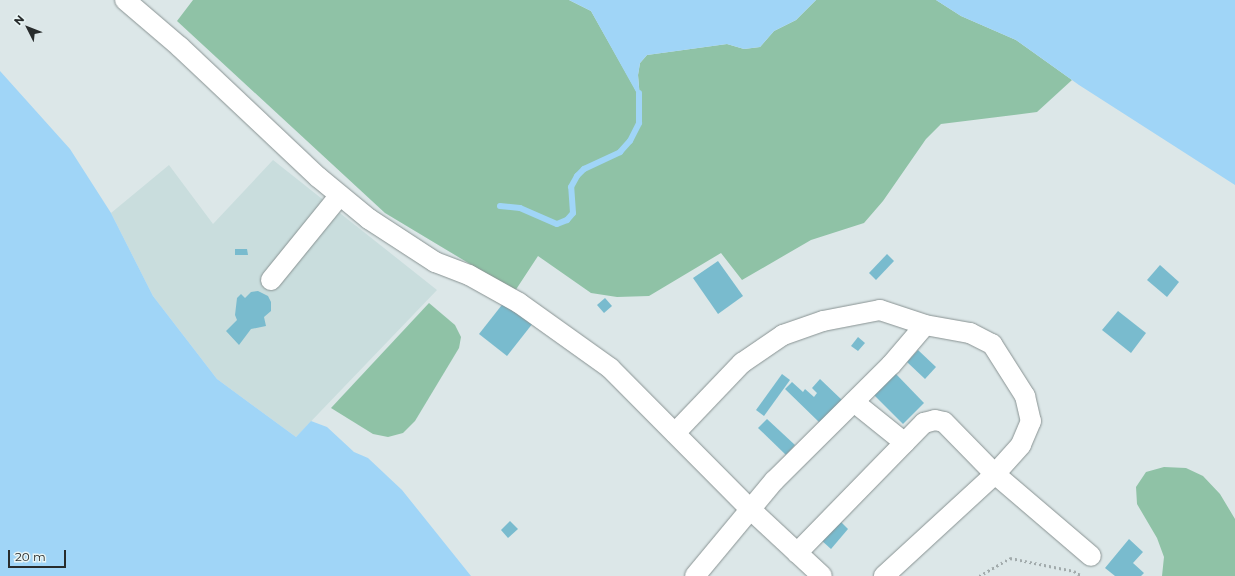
<!DOCTYPE html>
<style>
body{margin:0}
#map{position:relative;width:1235px;height:576px;overflow:hidden;background:#dce7e8;font-family:Montserrat,sans-serif}
div>[style]{position:absolute}
[style*='--x']{left:calc(var(--x)*1px);top:calc(var(--y)*1px);width:calc(var(--w)*1px);rotate:calc(var(--a)*1deg)}
.built>*{inset:0;background:#c9dddd}
.green>*{inset:0;background:#8fc2a6}
.water>*{inset:0;background:#a0d5f7}
.stream>*{height:6px;margin:-3px;padding:0 3px;transform-origin:3px;border-radius:3px;background:#a0d5f7}
.building>*{inset:0;background:#79bbce}
.path>*{height:2.5px;margin-top:-1.25px;transform-origin:0;background:repeating-linear-gradient(90deg,#a2abac 0 2px,transparent 0 5px)}
.roads{filter:drop-shadow(0 0 1px #889292) drop-shadow(0 0 1px #889292)}
.minor>*{height:20px;margin:-10px;padding:0 10px;transform-origin:10px;border-radius:10px;background:#fff}
span{translate:-50% -50%;white-space:nowrap;text-align:center;line-height:1.15;-webkit-text-stroke:3.5px #e9f5f5;paint-order:stroke}
.north{position:absolute;left:8px;top:8px;width:40px;height:40px;-webkit-text-stroke:3px #e9f5f5;paint-order:stroke;rotate:312deg;font-size:11px;font-weight:700;line-height:16px;text-align:center;color:#282c2c}
.north::after{content:'';display:block;margin:auto;width:14px;height:18px;background:#282c2c;clip-path:polygon(50% 0,100% 100%,50% 72%,0 100%)}
.scale{position:absolute;left:8px;top:550px;width:58px;height:18px;box-sizing:border-box;border:2px solid #282c2c;border-top:0;padding-left:5px;font-size:12px;line-height:14px;white-space:nowrap;color:#282c2c;-webkit-text-stroke:3px #e9f5f5;paint-order:stroke}
</style>
<div id="map">
<div class="built">
<div style="clip-path:polygon(273px 160px,437px 290px,296px 437px,217px 379px,153px 296px,111px 213px,169px 165px,213px 224px)"></div>
</div>
<div class="green">
<div style="clip-path:polygon(193px 0,569px 0,591px 11px,640px 98px,638px 75px,640px 63px,647px 55px,727px 44px,744px 49px,760px 47px,774px 31px,796px 20px,816px 0,936px 0,961px 16px,1016px 40px,1072px 80px,1037px 112px,941px 124px,926px 139px,883px 201px,864px 223px,811px 240px,742px 280px,721px 253px,649px 296px,617px 297px,591px 293px,538px 256px,515px 291px,385px 213px,177px 21px)"></div>
<div style="clip-path:polygon(429px 303px,455px 325px,461px 337px,459px 348px,415px 421px,403px 433px,388px 437px,373px 434px,331px 408px)"></div>
<div style="clip-path:polygon(1164px 467px,1186px 468px,1203px 476px,1220px 494px,1235px 519px,1235px 576px,1162px 576px,1164px 557px,1157px 538px,1137px 504px,1136px 487px,1146px 472px)"></div>
</div>
<div class="water">
<div style="clip-path:polygon(569px 0,816px 0,796px 20px,774px 31px,760px 47px,744px 49px,727px 44px,647px 55px,640px 63px,638px 75px,640px 99px,591px 11px)"></div>
<div style="clip-path:polygon(936px 0,1235px 0,1235px 185px,1079px 85px,1016px 40px,961px 16px)"></div>
<div style="clip-path:polygon(0 71px,70px 149px,111px 213px,153px 296px,217px 379px,296px 437px,311px 421px,327px 427px,354px 452px,368px 458px,402px 490px,471px 576px,0 576px)"></div>
</div>
<div class="stream">
<div style="--x:500;--y:206;--w:20;--a:6"></div>
<div style="--x:520;--y:208;--w:40;--a:23.4"></div>
<div style="--x:557;--y:224;--w:11;--a:-22"></div>
<div style="--x:567;--y:220;--w:9;--a:-49"></div>
<div style="--x:573;--y:213;--w:26;--a:-94"></div>
<div style="--x:571;--y:187;--w:13;--a:-61"></div>
<div style="--x:577;--y:176;--w:10;--a:-45"></div>
<div style="--x:584;--y:169;--w:40;--a:-25"></div>
<div style="--x:620;--y:152;--w:15;--a:-48"></div>
<div style="--x:630;--y:141;--w:20;--a:-63"></div>
<div style="--x:639;--y:123;--w:30;--a:-90"></div>
</div>
<div class="building">
<div style="clip-path:polygon(235px 249px,247px 249px,248px 255px,235px 255px)"></div>
<div style="clip-path:polygon(887px 254px,894px 261px,876px 280px,869px 273px)"></div>
<div style="clip-path:polygon(718px 261px,743px 296px,718px 314px,693px 278px)"></div>
<div style="clip-path:polygon(1160px 265px,1179px 282px,1167px 297px,1147px 280px)"></div>
<div style="clip-path:polygon(258px 291px,268px 296px,271px 302px,271px 311px,264px 317px,266px 326px,251px 329px,239px 345px,226px 331px,237px 320px,235px 315px,237px 298px,241px 294px,245px 298px,251px 292px)"></div>
<div style="clip-path:polygon(605px 298px,612px 306px,604px 313px,597px 305px)"></div>
<div style="clip-path:polygon(505px 301px,533px 323px,507px 356px,479px 334px)"></div>
<div style="clip-path:polygon(1118px 311px,1146px 333px,1131px 353px,1102px 330px)"></div>
<div style="clip-path:polygon(858px 337px,865px 343px,858px 351px,851px 346px)"></div>
<div style="clip-path:polygon(918px 350px,936px 367px,925px 379px,907px 362px)"></div>
<div style="clip-path:polygon(895px 373px,924px 403px,903px 424px,874px 395px)"></div>
<div style="clip-path:polygon(782px 374px,790px 380px,764px 416px,756px 410px)"></div>
<div style="clip-path:polygon(820px 379px,843px 401px,821px 424px,785px 389px,792px 382px,803px 392px,805px 389px,814px 397px,817px 393px,812px 388px)"></div>
<div style="clip-path:polygon(767px 419px,795px 445px,786px 455px,758px 428px)"></div>
<div style="clip-path:polygon(839px 520px,848px 529px,831px 549px,821px 540px)"></div>
<div style="clip-path:polygon(510px 521px,518px 529px,508px 538px,501px 530px)"></div>
<div style="clip-path:polygon(1129px 539px,1143px 552px,1133px 563px,1144px 573px,1141px 576px,1115px 576px,1105px 568px)"></div>
</div>
<div class="path">
<div style="--x:979;--y:576;--w:36;--a:-30"></div>
<div style="--x:1010;--y:558;--w:65;--a:11.5"></div>
<div style="--x:1074;--y:571;--w:9;--a:32"></div>
</div>
<div class="roads">
<div class="minor">
<div style="--x:125;--y:0;--w:72;--a:40.5"></div>
<div style="--x:180;--y:47;--w:190;--a:43.3"></div>
<div style="--x:318;--y:177;--w:66;--a:39.5"></div>
<div style="--x:369;--y:219;--w:79;--a:33.1"></div>
<div style="--x:435;--y:262;--w:36;--a:21"></div>
<div style="--x:469;--y:275;--w:57;--a:29.2"></div>
<div style="--x:519;--y:303;--w:112;--a:35.5"></div>
<div style="--x:610;--y:368;--w:199;--a:45.2"></div>
<div style="--x:750;--y:509;--w:98;--a:42.9"></div>
<div style="--x:271;--y:280;--w:109;--a:-50.9"></div>
<div style="--x:854;--y:402;--w:65;--a:38.8"></div>
<div style="--x:675;--y:433;--w:97;--a:-46.3"></div>
<div style="--x:742;--y:363;--w:50;--a:-34.3"></div>
<div style="--x:783;--y:335;--w:42;--a:-19.3"></div>
<div style="--x:823;--y:321;--w:58;--a:-10.9"></div>
<div style="--x:880;--y:310;--w:47;--a:18.4"></div>
<div style="--x:925;--y:325;--w:46;--a:10.1"></div>
<div style="--x:970;--y:333;--w:25;--a:27"></div>
<div style="--x:992;--y:344;--w:62;--a:57.6"></div>
<div style="--x:1025;--y:396;--w:26;--a:77"></div>
<div style="--x:1031;--y:421;--w:26;--a:113"></div>
<div style="--x:1021;--y:445;--w:39;--a:132"></div>
<div style="--x:995;--y:474;--w:151;--a:137.4"></div>
<div style="--x:797;--y:553;--w:182;--a:-45.7"></div>
<div style="--x:924;--y:423;--w:11;--a:-15"></div>
<div style="--x:935;--y:420;--w:9;--a:13"></div>
<div style="--x:944;--y:422;--w:73;--a:45.6"></div>
<div style="--x:995;--y:474;--w:126;--a:40.5"></div>
<div style="--x:695;--y:576;--w:124;--a:-50.3"></div>
<div style="--x:774;--y:481;--w:165;--a:-44.8"></div>
<div style="--x:891;--y:365;--w:52;--a:-49.6"></div>
</div>
</div>
<div class="north">N</div>
<div class="scale">20 m</div>
</div>
